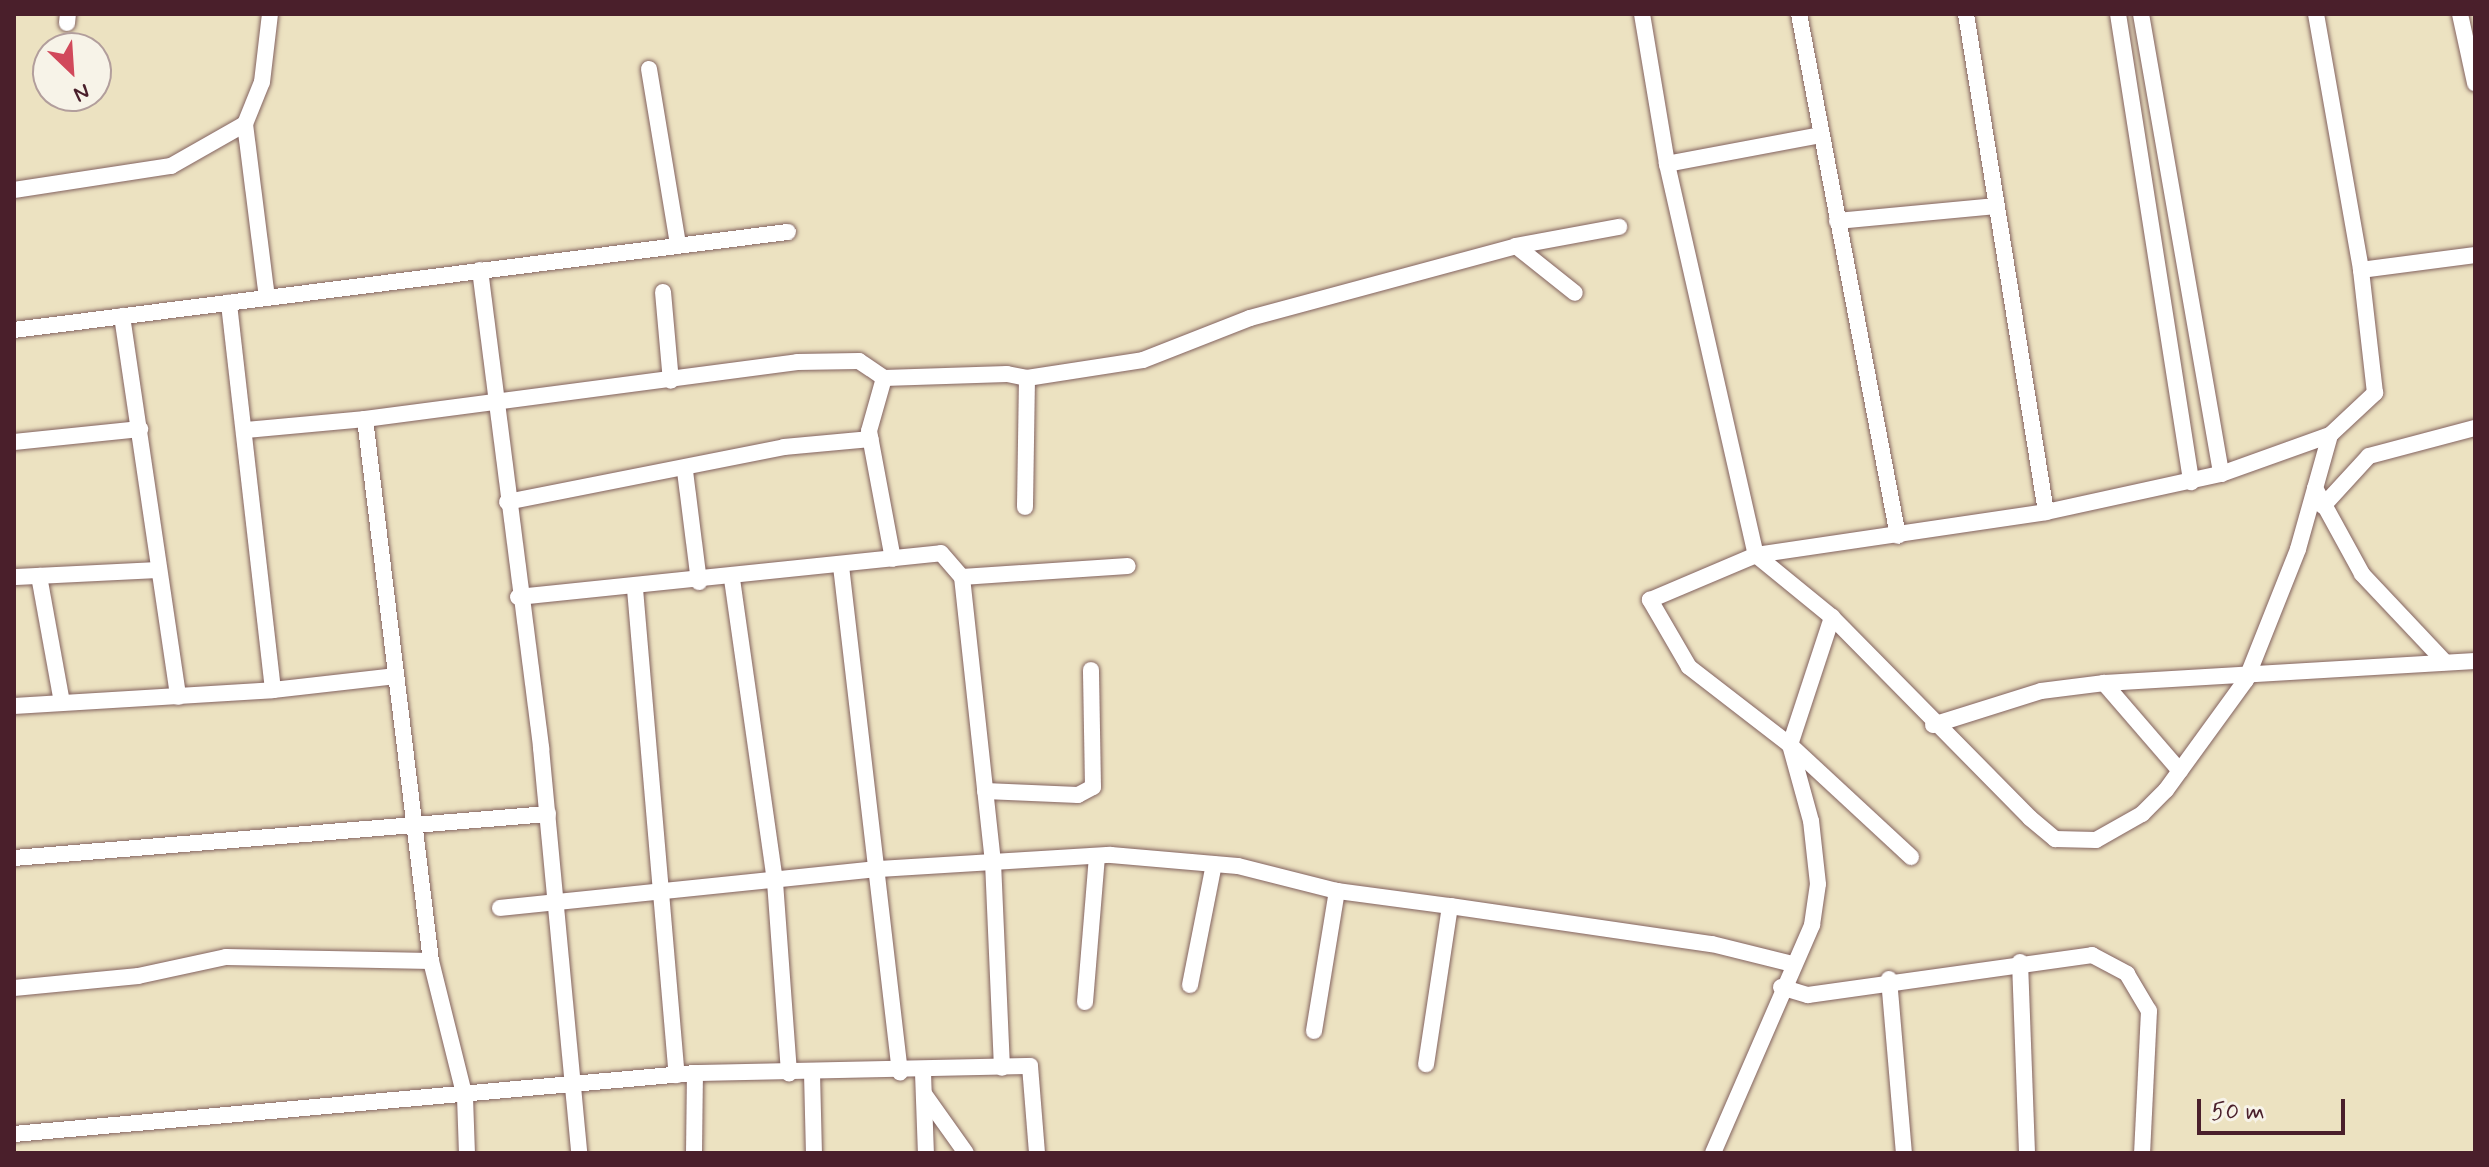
<!DOCTYPE html>
<style>
body{margin:0}
#map{position:relative;width:2489px;height:1167px;overflow:hidden;background:#ece2c1;font-family:Mynerve,sans-serif}
div>[style]{position:absolute}
[style*='--x']{left:calc(var(--x)*1px);top:calc(var(--y)*1px);width:calc(var(--w)*1px);rotate:calc(var(--a)*1deg)}
.roads{filter:drop-shadow(0 0 2px #836360) drop-shadow(0 0 2px #836360)}
.minor>*{height:16px;margin:-8px;padding:0 8px;transform-origin:8px;border-radius:8px;background:#fff}
span{translate:-50% -50%;white-space:nowrap;text-align:center;line-height:1.15;-webkit-text-stroke:6px #f7f3e8;paint-order:stroke}
.frame{position:absolute;inset:0;border:16px solid #4a1f2b;pointer-events:none}
.north{position:absolute;left:32px;top:32px;width:80px;height:80px;box-sizing:border-box;background:#f7f3e8;border:2px solid #b29e9c;border-radius:50%;rotate:155deg;font-size:22px;font-weight:700;line-height:32px;text-align:center;color:#4a1f2b}
.north::after{content:'';display:block;margin:auto;width:28px;height:36px;background:#d1495b;clip-path:polygon(50% 0,100% 100%,50% 72%,0 100%)}
.scale{position:absolute;left:2197px;top:1099px;width:148px;height:36px;box-sizing:border-box;border:4px solid #4a1f2b;border-top:0;padding-left:10px;font-size:24px;line-height:28px;white-space:nowrap;color:#4a1f2b;-webkit-text-stroke:6px #f7f3e8;paint-order:stroke}
</style>
<div id="map">
<div class="roads">
<div class="minor">
<div style="--x:1642;--y:14;--w:152;--a:80.5"></div>
<div style="--x:1667;--y:164;--w:401;--a:77.2"></div>
<div style="--x:1756;--y:555;--w:293;--a:-8.4"></div>
<div style="--x:2046;--y:512;--w:179;--a:-12.3"></div>
<div style="--x:2221;--y:474;--w:116;--a:-19.7"></div>
<div style="--x:2330;--y:435;--w:62;--a:-43"></div>
<div style="--x:2375;--y:393;--w:124;--a:-96.5"></div>
<div style="--x:1799;--y:14;--w:531;--a:79.26"></div>
<div style="--x:1966;--y:14;--w:504;--a:80.87"></div>
<div style="--x:2118;--y:14;--w:474;--a:81.1"></div>
<div style="--x:2141;--y:14;--w:467;--a:80.1"></div>
<div style="--x:2316;--y:14;--w:260;--a:80"></div>
<div style="--x:2361;--y:270;--w:115;--a:-7.5"></div>
<div style="--x:2460;--y:14;--w:71;--a:77.7"></div>
<div style="--x:67;--y:23;--w:9;--a:-84"></div>
<div style="--x:649;--y:69;--w:177;--a:80.6"></div>
<div style="--x:245;--y:124;--w:174;--a:82.8"></div>
<div style="--x:1667;--y:164;--w:156;--a:-10.7"></div>
<div style="--x:14;--y:190;--w:159;--a:-8.7"></div>
<div style="--x:171;--y:166;--w:85;--a:-29.6"></div>
<div style="--x:245;--y:124;--w:45;--a:-68"></div>
<div style="--x:262;--y:82;--w:68;--a:-83.3"></div>
<div style="--x:1837;--y:221;--w:160;--a:-5.4"></div>
<div style="--x:1516;--y:246;--w:105;--a:-10.5"></div>
<div style="--x:480;--y:270;--w:482;--a:82.7"></div>
<div style="--x:541;--y:748;--w:407;--a:84.6"></div>
<div style="--x:663;--y:292;--w:89;--a:84.9"></div>
<div style="--x:122;--y:316;--w:385;--a:81.6"></div>
<div style="--x:14;--y:330;--w:780;--a:-7.22"></div>
<div style="--x:884;--y:378;--w:55;--a:105.8"></div>
<div style="--x:869;--y:431;--w:130;--a:79.4"></div>
<div style="--x:1027;--y:378;--w:117;--a:-8.8"></div>
<div style="--x:1143;--y:360;--w:115;--a:-21.4"></div>
<div style="--x:1250;--y:318;--w:276;--a:-15.1"></div>
<div style="--x:1516;--y:246;--w:75;--a:38.5"></div>
<div style="--x:365;--y:419;--w:436;--a:-7.5"></div>
<div style="--x:797;--y:362;--w:62;--a:-0.9"></div>
<div style="--x:859;--y:361;--w:30;--a:34"></div>
<div style="--x:884;--y:378;--w:123;--a:-1.9"></div>
<div style="--x:1007;--y:374;--w:20;--a:11"></div>
<div style="--x:1027;--y:378;--w:129;--a:90.9"></div>
<div style="--x:246;--y:430;--w:120;--a:-5.3"></div>
<div style="--x:365;--y:419;--w:546;--a:83.06"></div>
<div style="--x:431;--y:961;--w:140;--a:76"></div>
<div style="--x:465;--y:1097;--w:56;--a:88"></div>
<div style="--x:14;--y:442;--w:127;--a:-5.9"></div>
<div style="--x:685;--y:471;--w:112;--a:82.8"></div>
<div style="--x:2315;--y:488;--w:98;--a:61.3"></div>
<div style="--x:2362;--y:574;--w:121;--a:46.7"></div>
<div style="--x:507;--y:502;--w:282;--a:-11.2"></div>
<div style="--x:784;--y:447;--w:87;--a:-5.3"></div>
<div style="--x:2323;--y:506;--w:68;--a:-47.4"></div>
<div style="--x:2369;--y:456;--w:110;--a:-14.8"></div>
<div style="--x:841;--y:566;--w:510;--a:83.36"></div>
<div style="--x:39;--y:576;--w:128;--a:79.7"></div>
<div style="--x:14;--y:577;--w:141;--a:-2.8"></div>
<div style="--x:962;--y:577;--w:287;--a:83.8"></div>
<div style="--x:993;--y:862;--w:206;--a:87.5"></div>
<div style="--x:732;--y:579;--w:306;--a:81.9"></div>
<div style="--x:775;--y:882;--w:192;--a:85.8"></div>
<div style="--x:635;--y:589;--w:488;--a:85.1"></div>
<div style="--x:518;--y:597;--w:425;--a:-5.9"></div>
<div style="--x:941;--y:553;--w:32;--a:49"></div>
<div style="--x:962;--y:577;--w:166;--a:-3.8"></div>
<div style="--x:2104;--y:683;--w:116;--a:49.2"></div>
<div style="--x:273;--y:690;--w:124;--a:-6.5"></div>
<div style="--x:14;--y:706;--w:259;--a:-3.5"></div>
<div style="--x:273;--y:690;--w:390;--a:-96.5"></div>
<div style="--x:1933;--y:725;--w:113;--a:-17.5"></div>
<div style="--x:2041;--y:691;--w:64;--a:-7.2"></div>
<div style="--x:2104;--y:683;--w:372;--a:-3.4"></div>
<div style="--x:985;--y:791;--w:93;--a:2.5"></div>
<div style="--x:1078;--y:795;--w:17;--a:-28"></div>
<div style="--x:1093;--y:787;--w:117;--a:-91"></div>
<div style="--x:1911;--y:857;--w:165;--a:-137.2"></div>
<div style="--x:1790;--y:745;--w:128;--a:-142.3"></div>
<div style="--x:1689;--y:667;--w:78;--a:-120.2"></div>
<div style="--x:1650;--y:600;--w:115;--a:-23"></div>
<div style="--x:1756;--y:555;--w:98;--a:39.2"></div>
<div style="--x:1832;--y:617;--w:282;--a:45.4"></div>
<div style="--x:2030;--y:818;--w:33;--a:40"></div>
<div style="--x:2055;--y:839;--w:41;--a:1.4"></div>
<div style="--x:2096;--y:840;--w:53;--a:-29.5"></div>
<div style="--x:2142;--y:814;--w:34;--a:-45"></div>
<div style="--x:2166;--y:790;--w:136;--a:-54"></div>
<div style="--x:2246;--y:680;--w:141;--a:-68.3"></div>
<div style="--x:2298;--y:549;--w:118;--a:-74.3"></div>
<div style="--x:14;--y:858;--w:536;--a:-4.71"></div>
<div style="--x:1450;--y:906;--w:265;--a:8.3"></div>
<div style="--x:1712;--y:944;--w:82;--a:14"></div>
<div style="--x:500;--y:908;--w:381;--a:-5.9"></div>
<div style="--x:879;--y:869;--w:232;--a:-3.5"></div>
<div style="--x:1111;--y:855;--w:127;--a:5"></div>
<div style="--x:1238;--y:866;--w:102;--a:14.2"></div>
<div style="--x:1337;--y:891;--w:114;--a:7.6"></div>
<div style="--x:1450;--y:906;--w:160;--a:98.6"></div>
<div style="--x:2020;--y:962;--w:191;--a:87.9"></div>
<div style="--x:1889;--y:979;--w:175;--a:85.1"></div>
<div style="--x:1190;--y:985;--w:123;--a:-78.8"></div>
<div style="--x:1781;--y:987;--w:28;--a:17"></div>
<div style="--x:1808;--y:995;--w:287;--a:-8"></div>
<div style="--x:2092;--y:955;--w:40;--a:28"></div>
<div style="--x:2127;--y:974;--w:43;--a:59.3"></div>
<div style="--x:2149;--y:1011;--w:142;--a:92.8"></div>
<div style="--x:14;--y:988;--w:125;--a:-5.5"></div>
<div style="--x:138;--y:976;--w:90;--a:-12.2"></div>
<div style="--x:226;--y:957;--w:205;--a:1.1"></div>
<div style="--x:1085;--y:1002;--w:146;--a:-85.3"></div>
<div style="--x:1314;--y:1031;--w:142;--a:-80.7"></div>
<div style="--x:812;--y:1073;--w:80;--a:88.6"></div>
<div style="--x:923;--y:1073;--w:80;--a:87.9"></div>
<div style="--x:924;--y:1094;--w:72;--a:54.6"></div>
<div style="--x:14;--y:1134;--w:684;--a:-5.12"></div>
<div style="--x:695;--y:1073;--w:335;--a:-1.2"></div>
<div style="--x:1030;--y:1066;--w:87;--a:85.4"></div>
<div style="--x:694;--y:1153;--w:80;--a:-89.3"></div>
<div style="--x:1713;--y:1153;--w:249;--a:-66.5"></div>
<div style="--x:1812;--y:925;--w:41;--a:-81.7"></div>
<div style="--x:1818;--y:884;--w:63;--a:-96.3"></div>
<div style="--x:1811;--y:821;--w:79;--a:-105.4"></div>
<div style="--x:1790;--y:745;--w:135;--a:-71.8"></div>
</div>
</div>
<div class="frame"></div>
<div class="north">N</div>
<div class="scale">50 m</div>
</div>
